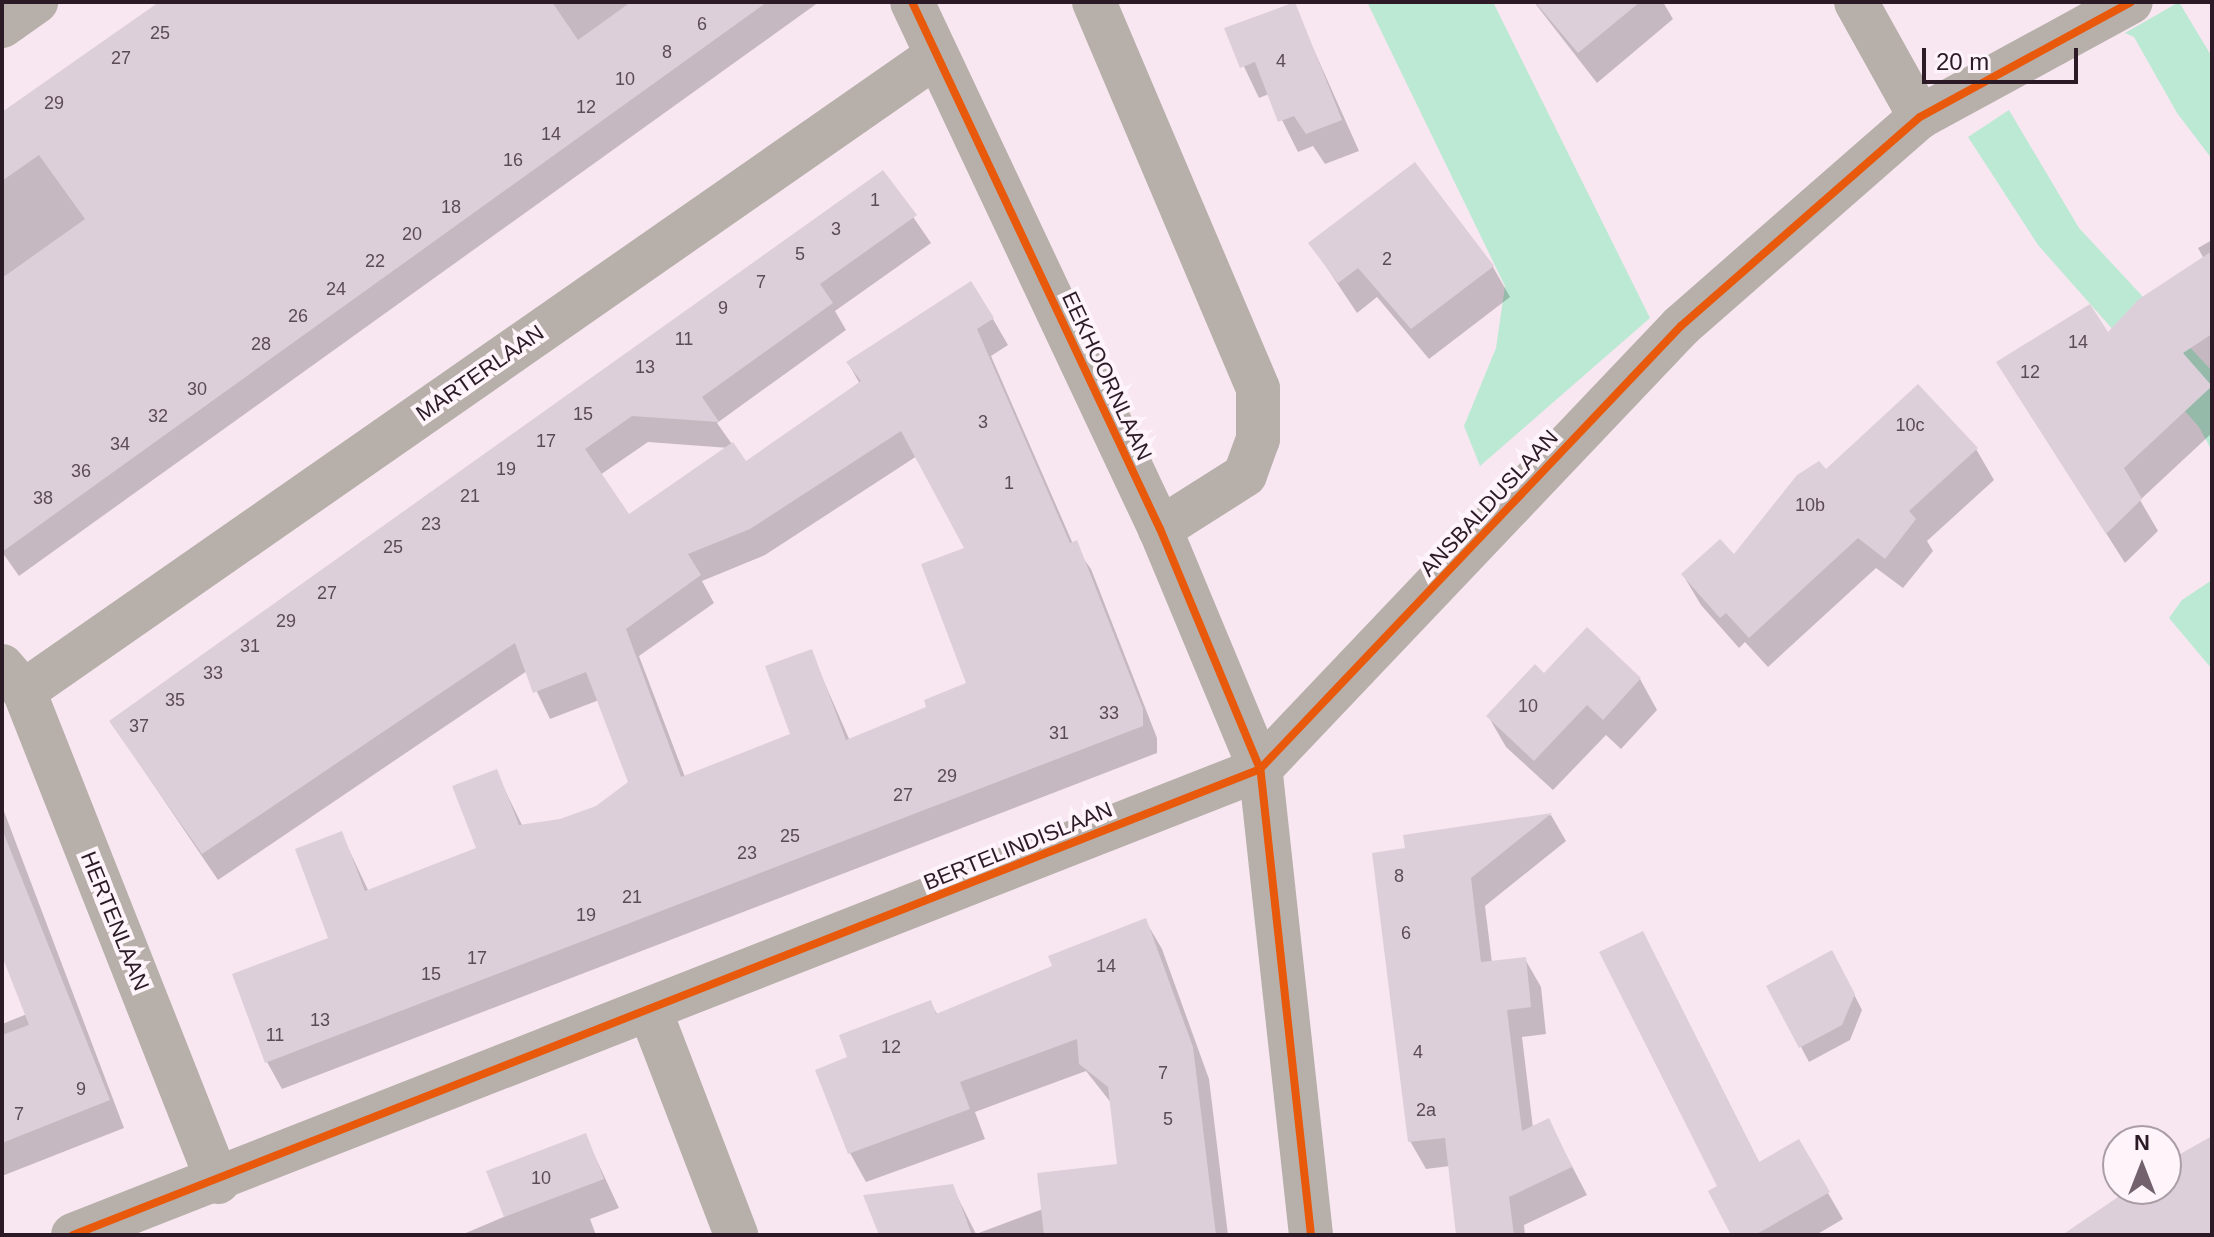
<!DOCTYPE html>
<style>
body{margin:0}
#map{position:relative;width:2214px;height:1237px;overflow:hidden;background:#f8e7f1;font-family:Arial,sans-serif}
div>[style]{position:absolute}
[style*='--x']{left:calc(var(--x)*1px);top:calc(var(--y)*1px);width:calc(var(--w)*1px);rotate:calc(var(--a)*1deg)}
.green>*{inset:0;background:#bbe9d4}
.shadow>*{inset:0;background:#0003}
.building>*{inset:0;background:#ddcfda}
.minor>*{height:44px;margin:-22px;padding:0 22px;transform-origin:22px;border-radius:22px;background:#b7b0aa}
.cycleway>*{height:8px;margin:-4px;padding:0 4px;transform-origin:4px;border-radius:4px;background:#e8590c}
span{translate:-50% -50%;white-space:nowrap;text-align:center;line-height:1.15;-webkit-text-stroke:8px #fef4fa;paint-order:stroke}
.number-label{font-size:18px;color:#5b4b56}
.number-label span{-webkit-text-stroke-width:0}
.street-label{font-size:22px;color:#2c1b26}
.frame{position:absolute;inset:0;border:4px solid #2c1b26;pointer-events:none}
.north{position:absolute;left:2102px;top:1125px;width:80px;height:80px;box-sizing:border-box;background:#fef4fa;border:2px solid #aa9da5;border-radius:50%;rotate:0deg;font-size:22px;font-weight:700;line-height:32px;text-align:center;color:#2c1b26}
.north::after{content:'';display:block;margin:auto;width:28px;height:36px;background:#73626d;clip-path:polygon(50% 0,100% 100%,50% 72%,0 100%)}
.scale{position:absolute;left:1922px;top:48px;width:156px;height:36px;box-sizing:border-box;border:4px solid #2c1b26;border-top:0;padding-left:10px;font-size:24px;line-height:28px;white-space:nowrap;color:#2c1b26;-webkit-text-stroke:6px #fef4fa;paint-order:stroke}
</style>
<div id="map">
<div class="green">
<div style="clip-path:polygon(1367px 2px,1493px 2px,1650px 318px,1480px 466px,1464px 426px,1496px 348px,1505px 286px)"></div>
<div style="clip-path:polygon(2179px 2px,2212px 57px,2212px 159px,2177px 113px,2134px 37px,2125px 33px)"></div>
<div style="clip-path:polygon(2009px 110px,2079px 228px,2212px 371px,2212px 451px,2199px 427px,2038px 245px,1968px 137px)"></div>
<div style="clip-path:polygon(2212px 580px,2212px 669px,2169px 618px,2182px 600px)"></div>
</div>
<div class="shadow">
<div style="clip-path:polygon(164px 2px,819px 2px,19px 576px,2px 552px,2px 115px)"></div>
<div style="clip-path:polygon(1534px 2px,1663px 2px,1673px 19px,1597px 83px)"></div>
<div style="clip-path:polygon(1293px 3px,1359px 151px,1325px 164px,1313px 146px,1298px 152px,1269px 94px,1259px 98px,1226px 29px)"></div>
<div style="clip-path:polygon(evenodd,883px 173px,931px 243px,835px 311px,846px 330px,717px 423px,746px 464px,860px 384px,848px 363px,993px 319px,1008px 345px,991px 356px,1073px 544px,1091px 569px,1157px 738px,1157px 753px,282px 1089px,267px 1062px,331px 939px,341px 833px,369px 892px,479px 849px,496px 772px,523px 827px,560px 821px,597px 807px,631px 783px,599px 700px,550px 719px,527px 671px,218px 880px,111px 722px,883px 173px,648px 442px,729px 448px,628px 517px,600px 475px,648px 442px,883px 173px,917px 456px,966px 549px,969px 684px,929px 708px,850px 741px,811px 652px,792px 736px,685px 777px,639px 656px,714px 603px,702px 581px,765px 555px,917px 456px)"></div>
<div style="clip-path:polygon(2212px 240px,2212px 433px,2140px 500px,2158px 531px,2125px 563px,2017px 393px,2107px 336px,2204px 259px,2198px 248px)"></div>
<div style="clip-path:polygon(1311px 244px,1493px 267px,1510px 297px,1429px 359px,1377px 297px,1357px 313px)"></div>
<div style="clip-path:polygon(1976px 449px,1994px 480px,1927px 541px,1933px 551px,1903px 588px,1876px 568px,1768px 667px,1745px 642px,1739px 648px,1701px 605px,1683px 575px,1734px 558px,1826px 472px)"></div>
<div style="clip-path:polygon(1544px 676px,1640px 679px,1657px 710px,1621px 749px,1606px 735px,1553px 790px,1506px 747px,1488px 716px)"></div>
<div style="clip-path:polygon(2px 806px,124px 1128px,2px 1176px,2px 1024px,27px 1014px,6px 961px,2px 963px)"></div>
<div style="clip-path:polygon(1551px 815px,1566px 841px,1485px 906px,1492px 963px,1525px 959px,1541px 987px,1546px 1034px,1522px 1037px,1533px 1128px,1548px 1120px,1587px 1195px,1524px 1225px,1525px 1235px,1458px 1235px,1450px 1166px,1426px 1169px,1410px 1141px,1406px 837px)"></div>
<div style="clip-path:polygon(1145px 920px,1162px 949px,1209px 1079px,1228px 1235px,881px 1235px,952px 1186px,976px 1234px,1043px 1209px,1119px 1165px,1112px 1104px,1086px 1071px,975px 1112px,985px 1139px,866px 1182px,850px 1153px,850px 1058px,930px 1003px,938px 1015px,1055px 967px)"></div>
<div style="clip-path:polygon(1657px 960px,1760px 1164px,1798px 1141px,1843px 1219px,1816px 1235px,1733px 1235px)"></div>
<div style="clip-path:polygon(1840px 967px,1862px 1010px,1850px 1040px,1809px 1062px,1769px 986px)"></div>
<div style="clip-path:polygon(585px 1135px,619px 1208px,590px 1219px,596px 1235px,461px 1235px,506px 1216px,489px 1172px)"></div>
</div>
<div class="building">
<div style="clip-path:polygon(159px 2px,552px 2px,578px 40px,631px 2px,767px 2px,2px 552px,2px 278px,85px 219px,39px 155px,2px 181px,2px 112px)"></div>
<div style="clip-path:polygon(1295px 2px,1342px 120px,1306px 134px,1294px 116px,1278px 122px,1255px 62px,1240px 68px,1224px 28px)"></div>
<div style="clip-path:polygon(1535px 2px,1640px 2px,1578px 53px)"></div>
<div style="clip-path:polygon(1415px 162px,1494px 266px,1411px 329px,1358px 268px,1338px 283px,1308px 243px)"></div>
<div style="clip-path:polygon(evenodd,883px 170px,917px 215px,820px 284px,833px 303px,702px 397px,719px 422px,632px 416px,585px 449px,629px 514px,733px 442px,746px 461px,861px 381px,846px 362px,971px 281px,994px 318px,977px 329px,1070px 543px,1077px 540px,1143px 709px,1143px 726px,265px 1063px,232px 974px,328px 938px,295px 849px,342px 831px,365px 891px,476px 848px,452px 786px,497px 769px,519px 825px,560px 819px,596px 806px,628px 782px,586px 672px,533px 693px,515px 643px,202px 854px,109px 721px,883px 170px,901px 431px,964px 548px,921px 564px,966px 683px,924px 700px,926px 707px,846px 740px,812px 649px,765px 666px,790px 734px,681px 777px,626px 629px,701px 575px,688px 554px,750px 529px,901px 431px)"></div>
<div style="clip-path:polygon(2212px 251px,2212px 334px,2183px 353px,2212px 386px,2124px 468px,2142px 499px,2106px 534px,1996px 362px,2090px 304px,2108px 332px,2139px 299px)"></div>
<div style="clip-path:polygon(1918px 384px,1978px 448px,1909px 511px,1916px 519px,1885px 559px,1858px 538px,1749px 638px,1726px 613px,1720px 618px,1681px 574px,1720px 539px,1734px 554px,1797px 475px,1819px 461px,1826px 469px)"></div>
<div style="clip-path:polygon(1587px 627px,1641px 678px,1603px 720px,1587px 705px,1534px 761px,1486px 716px,1535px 664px,1544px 673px)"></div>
<div style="clip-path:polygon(1552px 813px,1471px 878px,1481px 962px,1526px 957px,1531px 1007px,1507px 1010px,1522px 1131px,1549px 1118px,1572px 1167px,1509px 1197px,1514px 1235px,1456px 1235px,1445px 1138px,1408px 1142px,1372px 853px,1405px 848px,1403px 835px)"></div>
<div style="clip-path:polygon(4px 834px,110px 1100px,2px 1143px,2px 1035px,29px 1025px,2px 956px)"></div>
<div style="clip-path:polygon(1146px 918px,1193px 1047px,1216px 1235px,1044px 1235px,1037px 1173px,1117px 1164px,1108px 1087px,1079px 1064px,1077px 1039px,960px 1082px,970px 1109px,848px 1154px,815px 1070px,847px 1057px,839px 1035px,931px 1000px,936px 1014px,1052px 966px,1048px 956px)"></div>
<div style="clip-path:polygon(1643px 931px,1759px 1162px,1799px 1139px,1830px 1192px,1755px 1235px,1731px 1235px,1708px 1191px,1717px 1186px,1599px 952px)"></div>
<div style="clip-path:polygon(1832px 950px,1855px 994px,1842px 1025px,1799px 1048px,1766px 986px)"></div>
<div style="clip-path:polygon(586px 1133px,604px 1179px,504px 1217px,486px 1171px)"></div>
<div style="clip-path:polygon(2212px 1136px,2212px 1235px,2062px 1235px,2121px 1195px,2118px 1189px,2166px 1189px,2166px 1162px)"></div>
<div style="clip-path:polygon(953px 1184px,972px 1235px,879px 1235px,863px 1195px)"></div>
</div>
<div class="minor">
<div style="--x:1094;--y:2;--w:420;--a:67"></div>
<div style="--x:1258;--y:389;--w:50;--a:90"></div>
<div style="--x:1258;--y:439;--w:38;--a:110"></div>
<div style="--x:1245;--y:475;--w:101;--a:147.6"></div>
<div style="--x:1856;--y:2;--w:132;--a:60.9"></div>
<div style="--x:2;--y:26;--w:42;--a:-35.2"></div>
<div style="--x:2;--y:666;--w:33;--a:49"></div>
<div style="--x:24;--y:691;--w:528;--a:68.44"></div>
<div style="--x:24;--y:691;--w:1111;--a:-34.85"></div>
<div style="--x:651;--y:1013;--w:238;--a:69"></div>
<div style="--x:73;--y:1235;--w:1275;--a:-21.43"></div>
<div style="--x:1260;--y:769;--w:260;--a:-112.6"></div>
<div style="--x:1160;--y:529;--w:582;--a:-115.2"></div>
<div style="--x:1311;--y:1235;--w:469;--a:-96.2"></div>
<div style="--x:1260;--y:769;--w:611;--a:-46.46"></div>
<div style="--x:1681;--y:326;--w:317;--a:-41.2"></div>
<div style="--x:1920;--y:117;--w:240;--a:-28.6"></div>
</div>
<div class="cycleway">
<div style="--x:73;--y:1235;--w:1275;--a:-21.43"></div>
<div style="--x:1260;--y:769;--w:260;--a:-112.6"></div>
<div style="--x:1160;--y:529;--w:582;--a:-115.2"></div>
<div style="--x:1311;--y:1235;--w:469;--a:-96.2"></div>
<div style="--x:1260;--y:769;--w:611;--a:-46.46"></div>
<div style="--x:1681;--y:326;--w:317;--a:-41.2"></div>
<div style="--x:1920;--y:117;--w:240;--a:-28.6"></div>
</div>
<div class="number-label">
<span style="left:702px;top:24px">6</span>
<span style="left:160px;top:33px">25</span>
<span style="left:667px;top:52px">8</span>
<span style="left:121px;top:58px">27</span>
<span style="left:1281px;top:61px">4</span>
<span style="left:625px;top:79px">10</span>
<span style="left:54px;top:103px">29</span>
<span style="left:586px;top:107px">12</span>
<span style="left:551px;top:134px">14</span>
<span style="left:513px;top:160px">16</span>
<span style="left:875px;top:200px">1</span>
<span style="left:451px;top:207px">18</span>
<span style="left:836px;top:229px">3</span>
<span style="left:412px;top:234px">20</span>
<span style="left:800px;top:254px">5</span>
<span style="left:1387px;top:259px">2</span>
<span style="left:375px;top:261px">22</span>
<span style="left:761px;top:282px">7</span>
<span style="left:336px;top:289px">24</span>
<span style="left:723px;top:308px">9</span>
<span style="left:298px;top:316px">26</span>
<span style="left:684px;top:339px">11</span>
<span style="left:2078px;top:342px">14</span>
<span style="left:261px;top:344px">28</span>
<span style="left:645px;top:367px">13</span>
<span style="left:2030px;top:372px">12</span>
<span style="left:197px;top:389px">30</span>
<span style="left:583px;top:414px">15</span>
<span style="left:158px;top:416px">32</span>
<span style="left:983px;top:422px">3</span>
<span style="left:1910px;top:425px">10c</span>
<span style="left:546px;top:441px">17</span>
<span style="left:120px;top:444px">34</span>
<span style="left:506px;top:469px">19</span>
<span style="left:81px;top:471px">36</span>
<span style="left:1009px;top:483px">1</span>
<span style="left:470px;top:496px">21</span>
<span style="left:43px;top:498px">38</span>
<span style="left:1810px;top:505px">10b</span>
<span style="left:431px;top:524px">23</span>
<span style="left:393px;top:547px">25</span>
<span style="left:327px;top:593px">27</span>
<span style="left:286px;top:621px">29</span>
<span style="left:250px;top:646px">31</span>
<span style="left:213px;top:673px">33</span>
<span style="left:175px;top:700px">35</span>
<span style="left:1528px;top:706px">10</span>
<span style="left:1109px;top:713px">33</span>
<span style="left:139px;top:726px">37</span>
<span style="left:1059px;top:733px">31</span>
<span style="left:947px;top:776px">29</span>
<span style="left:903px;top:795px">27</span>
<span style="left:790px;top:836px">25</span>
<span style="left:747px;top:853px">23</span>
<span style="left:1399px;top:876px">8</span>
<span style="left:632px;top:897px">21</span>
<span style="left:586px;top:915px">19</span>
<span style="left:1406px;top:933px">6</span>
<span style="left:477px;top:958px">17</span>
<span style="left:1106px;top:966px">14</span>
<span style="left:431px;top:974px">15</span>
<span style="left:320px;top:1020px">13</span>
<span style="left:275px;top:1035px">11</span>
<span style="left:891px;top:1047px">12</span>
<span style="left:1418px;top:1052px">4</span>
<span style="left:1163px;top:1073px">7</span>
<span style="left:81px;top:1089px">9</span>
<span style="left:1426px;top:1110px">2a</span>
<span style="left:19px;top:1114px">7</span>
<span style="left:1168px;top:1119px">5</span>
<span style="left:541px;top:1178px">10</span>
</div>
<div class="street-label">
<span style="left:480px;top:373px;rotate:-35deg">MARTERLAAN</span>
<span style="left:1107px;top:376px;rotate:65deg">EEKHOORNLAAN</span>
<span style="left:1489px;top:503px;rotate:-47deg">ANSBALDUSLAAN</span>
<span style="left:1018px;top:846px;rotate:-22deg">BERTELINDISLAAN</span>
<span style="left:115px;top:921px;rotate:68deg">HERTENLAAN</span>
</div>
<div class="frame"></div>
<div class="north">N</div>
<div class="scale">20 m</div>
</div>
